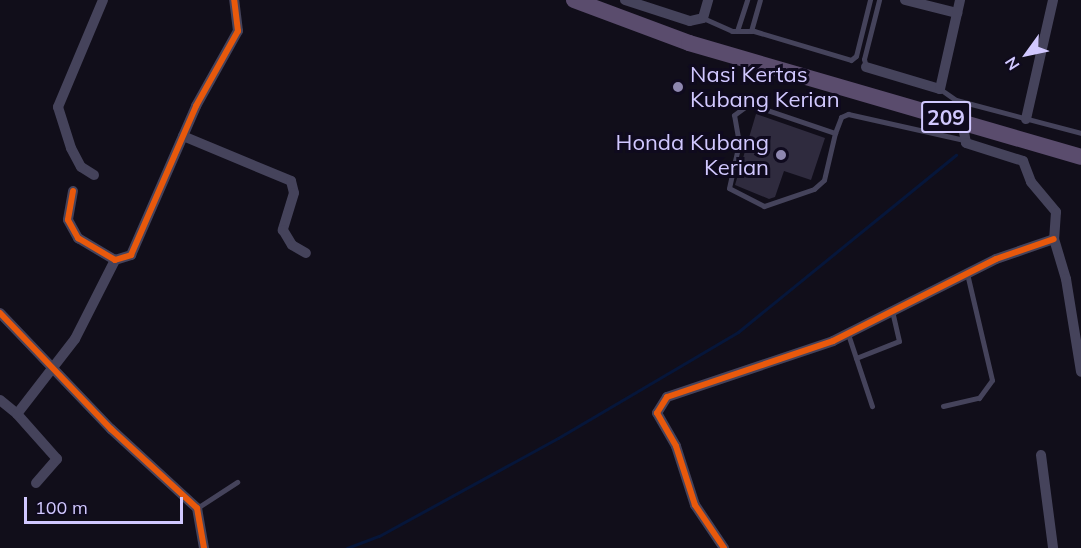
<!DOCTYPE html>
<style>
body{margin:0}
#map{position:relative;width:1081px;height:548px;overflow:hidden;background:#110e1a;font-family:Mulish,sans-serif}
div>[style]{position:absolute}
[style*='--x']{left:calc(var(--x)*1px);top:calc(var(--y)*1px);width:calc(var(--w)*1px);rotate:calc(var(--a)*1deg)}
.stream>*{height:3px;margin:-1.5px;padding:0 1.5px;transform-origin:1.5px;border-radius:1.5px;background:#06163a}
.building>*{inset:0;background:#2f2b3e}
.lane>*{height:5px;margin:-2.5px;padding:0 2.5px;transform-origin:2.5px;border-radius:2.5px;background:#45435b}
.street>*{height:10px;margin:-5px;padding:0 5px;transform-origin:5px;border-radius:5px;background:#45435b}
.primary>*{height:16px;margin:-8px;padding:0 8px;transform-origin:8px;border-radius:8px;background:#5a4c6d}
.cycleway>*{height:6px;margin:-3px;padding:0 3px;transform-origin:3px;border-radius:3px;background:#e8590c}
.dots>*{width:16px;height:16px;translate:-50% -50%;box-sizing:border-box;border:3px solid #0f0a1e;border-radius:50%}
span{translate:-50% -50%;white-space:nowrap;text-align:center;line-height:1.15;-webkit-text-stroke:6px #0f0a1e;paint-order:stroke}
.shield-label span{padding:2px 4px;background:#0f0a1e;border:2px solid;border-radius:4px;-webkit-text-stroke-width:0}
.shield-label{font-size:21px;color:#d1c8ff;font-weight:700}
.poi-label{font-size:22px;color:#d1c8ff}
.left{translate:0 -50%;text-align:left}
.right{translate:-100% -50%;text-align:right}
.north{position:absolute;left:997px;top:24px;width:60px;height:60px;-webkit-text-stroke:4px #0f0a1e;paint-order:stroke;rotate:237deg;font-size:16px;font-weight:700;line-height:24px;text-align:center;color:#d1c8ff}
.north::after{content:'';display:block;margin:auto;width:21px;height:27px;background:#d1c8ff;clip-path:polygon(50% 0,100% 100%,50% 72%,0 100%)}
.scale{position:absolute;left:24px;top:497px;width:159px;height:27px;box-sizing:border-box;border:3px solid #d1c8ff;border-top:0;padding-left:8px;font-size:18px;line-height:21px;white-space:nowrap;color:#d1c8ff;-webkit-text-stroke:4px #0f0a1e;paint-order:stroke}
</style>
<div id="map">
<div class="stream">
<div style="--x:347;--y:548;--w:34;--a:-21"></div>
<div style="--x:379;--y:536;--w:204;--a:-28.7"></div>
<div style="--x:558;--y:438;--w:209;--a:-30.5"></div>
<div style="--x:738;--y:332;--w:281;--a:-39.1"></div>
</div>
<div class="building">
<div style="clip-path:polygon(756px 114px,825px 138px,811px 180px,784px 171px,775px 197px,769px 199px,735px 185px)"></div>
</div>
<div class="lane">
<div style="--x:703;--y:18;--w:32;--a:24"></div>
<div style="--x:732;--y:31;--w:22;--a:0"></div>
<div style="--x:754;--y:31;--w:101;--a:16.6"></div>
<div style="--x:851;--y:60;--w:6;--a:-39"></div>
<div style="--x:856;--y:56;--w:58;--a:-76"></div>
<div style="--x:737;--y:31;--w:33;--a:-72"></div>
<div style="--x:751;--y:31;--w:32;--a:-74"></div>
<div style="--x:866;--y:67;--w:8;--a:-104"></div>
<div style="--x:864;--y:59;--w:61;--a:-75.7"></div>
<div style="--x:940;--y:89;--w:19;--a:35"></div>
<div style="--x:956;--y:100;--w:129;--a:14.8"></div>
<div style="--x:835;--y:133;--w:48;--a:103.2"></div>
<div style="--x:824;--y:180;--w:13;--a:138"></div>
<div style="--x:814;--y:189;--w:53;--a:161.2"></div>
<div style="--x:764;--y:206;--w:39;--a:-153"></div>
<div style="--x:729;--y:188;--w:46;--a:-77.5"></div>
<div style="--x:739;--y:143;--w:28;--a:-100"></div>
<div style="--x:734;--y:115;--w:19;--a:-36"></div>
<div style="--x:749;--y:104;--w:91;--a:18.6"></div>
<div style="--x:835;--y:133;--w:17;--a:-69"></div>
<div style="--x:841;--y:117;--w:8;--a:-23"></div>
<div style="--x:848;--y:114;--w:119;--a:12.6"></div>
<div style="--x:848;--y:334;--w:76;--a:71.6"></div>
<div style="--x:856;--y:358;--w:46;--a:-21.6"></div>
<div style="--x:899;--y:341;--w:32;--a:-103"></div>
<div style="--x:943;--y:406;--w:37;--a:-13"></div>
<div style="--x:979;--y:398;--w:22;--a:-54"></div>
<div style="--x:992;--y:380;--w:110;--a:-103.2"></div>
<div style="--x:197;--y:508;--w:48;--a:-33"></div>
</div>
<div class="street">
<div style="--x:625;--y:0;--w:68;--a:17.9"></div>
<div style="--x:690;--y:21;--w:13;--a:-13"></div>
<div style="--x:703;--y:18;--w:19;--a:-74"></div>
<div style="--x:905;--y:0;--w:54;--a:14"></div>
<div style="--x:866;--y:67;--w:77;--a:16.6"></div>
<div style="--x:940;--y:89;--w:91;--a:-77.3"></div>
<div style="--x:1026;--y:119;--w:122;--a:-77.2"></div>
<div style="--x:962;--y:122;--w:21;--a:79"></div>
<div style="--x:966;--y:143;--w:60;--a:17.5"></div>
<div style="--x:1023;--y:161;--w:22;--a:69"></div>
<div style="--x:1031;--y:182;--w:39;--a:50"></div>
<div style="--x:1056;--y:212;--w:27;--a:94"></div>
<div style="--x:1054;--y:239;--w:42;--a:73.3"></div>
<div style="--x:1066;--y:279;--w:94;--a:80.8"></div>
<div style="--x:183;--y:136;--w:117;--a:22.6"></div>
<div style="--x:291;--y:181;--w:12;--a:76"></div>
<div style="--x:294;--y:193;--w:39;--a:107"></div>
<div style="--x:283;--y:230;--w:17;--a:59"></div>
<div style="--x:292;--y:245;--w:16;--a:30"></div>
<div style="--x:94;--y:175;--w:15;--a:-148"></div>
<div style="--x:81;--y:167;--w:21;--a:-118"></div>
<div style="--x:71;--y:148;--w:43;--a:-107.6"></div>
<div style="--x:58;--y:107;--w:116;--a:-67.2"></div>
<div style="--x:73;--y:191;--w:29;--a:100"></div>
<div style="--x:68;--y:220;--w:21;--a:61"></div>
<div style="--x:78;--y:238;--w:43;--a:30.7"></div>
<div style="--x:115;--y:260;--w:17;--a:-17"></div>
<div style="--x:131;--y:255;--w:163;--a:-66.4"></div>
<div style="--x:196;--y:106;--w:86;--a:-60.8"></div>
<div style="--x:238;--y:31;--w:31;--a:-97"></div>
<div style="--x:0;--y:313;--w:161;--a:46.3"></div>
<div style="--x:111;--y:429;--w:117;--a:42.6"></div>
<div style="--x:197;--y:508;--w:41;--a:80.1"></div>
<div style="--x:0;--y:400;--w:22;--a:39"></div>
<div style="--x:1041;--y:455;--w:94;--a:82.6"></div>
<div style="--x:36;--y:483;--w:32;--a:-49"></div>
<div style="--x:57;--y:459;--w:60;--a:-131.6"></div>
<div style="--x:17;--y:414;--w:95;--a:-52.3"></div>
<div style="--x:75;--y:339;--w:89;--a:-63.1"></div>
<div style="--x:724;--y:548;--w:52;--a:-124"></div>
<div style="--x:695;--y:505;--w:62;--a:-107.9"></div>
<div style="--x:676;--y:446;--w:38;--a:-120"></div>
<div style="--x:657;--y:413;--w:19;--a:-58"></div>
<div style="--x:667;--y:397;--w:175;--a:-18.6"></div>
<div style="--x:833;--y:341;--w:182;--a:-26.7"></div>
<div style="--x:996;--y:259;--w:61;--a:-19"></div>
</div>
<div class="primary">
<div style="--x:574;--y:0;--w:123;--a:20.5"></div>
<div style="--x:689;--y:43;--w:408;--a:16.2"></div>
</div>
<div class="cycleway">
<div style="--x:73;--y:191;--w:29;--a:100"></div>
<div style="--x:68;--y:220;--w:21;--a:61"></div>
<div style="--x:78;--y:238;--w:43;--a:30.7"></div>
<div style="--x:115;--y:260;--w:17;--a:-17"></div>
<div style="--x:131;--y:255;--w:163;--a:-66.4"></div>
<div style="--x:196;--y:106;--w:86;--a:-60.8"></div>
<div style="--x:238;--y:31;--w:31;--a:-97"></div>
<div style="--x:0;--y:313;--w:161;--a:46.3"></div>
<div style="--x:111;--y:429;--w:117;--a:42.6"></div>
<div style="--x:197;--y:508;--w:41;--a:80.1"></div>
<div style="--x:724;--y:548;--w:52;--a:-124"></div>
<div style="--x:695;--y:505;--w:62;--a:-107.9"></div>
<div style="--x:676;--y:446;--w:38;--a:-120"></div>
<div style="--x:657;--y:413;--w:19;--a:-58"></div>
<div style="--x:667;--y:397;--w:175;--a:-18.6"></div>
<div style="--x:833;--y:341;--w:182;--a:-26.7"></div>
<div style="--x:996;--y:259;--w:61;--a:-19"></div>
</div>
<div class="dots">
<div style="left:678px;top:87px;background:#8e87af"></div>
<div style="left:781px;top:155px;background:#8e87af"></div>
</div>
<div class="shield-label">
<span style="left:946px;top:117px">209</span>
</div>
<div class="poi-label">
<span class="left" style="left:690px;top:87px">Nasi Kertas<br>Kubang Kerian</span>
<span class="right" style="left:769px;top:155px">Honda Kubang<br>Kerian</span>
</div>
<div class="north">N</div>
<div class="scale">100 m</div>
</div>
